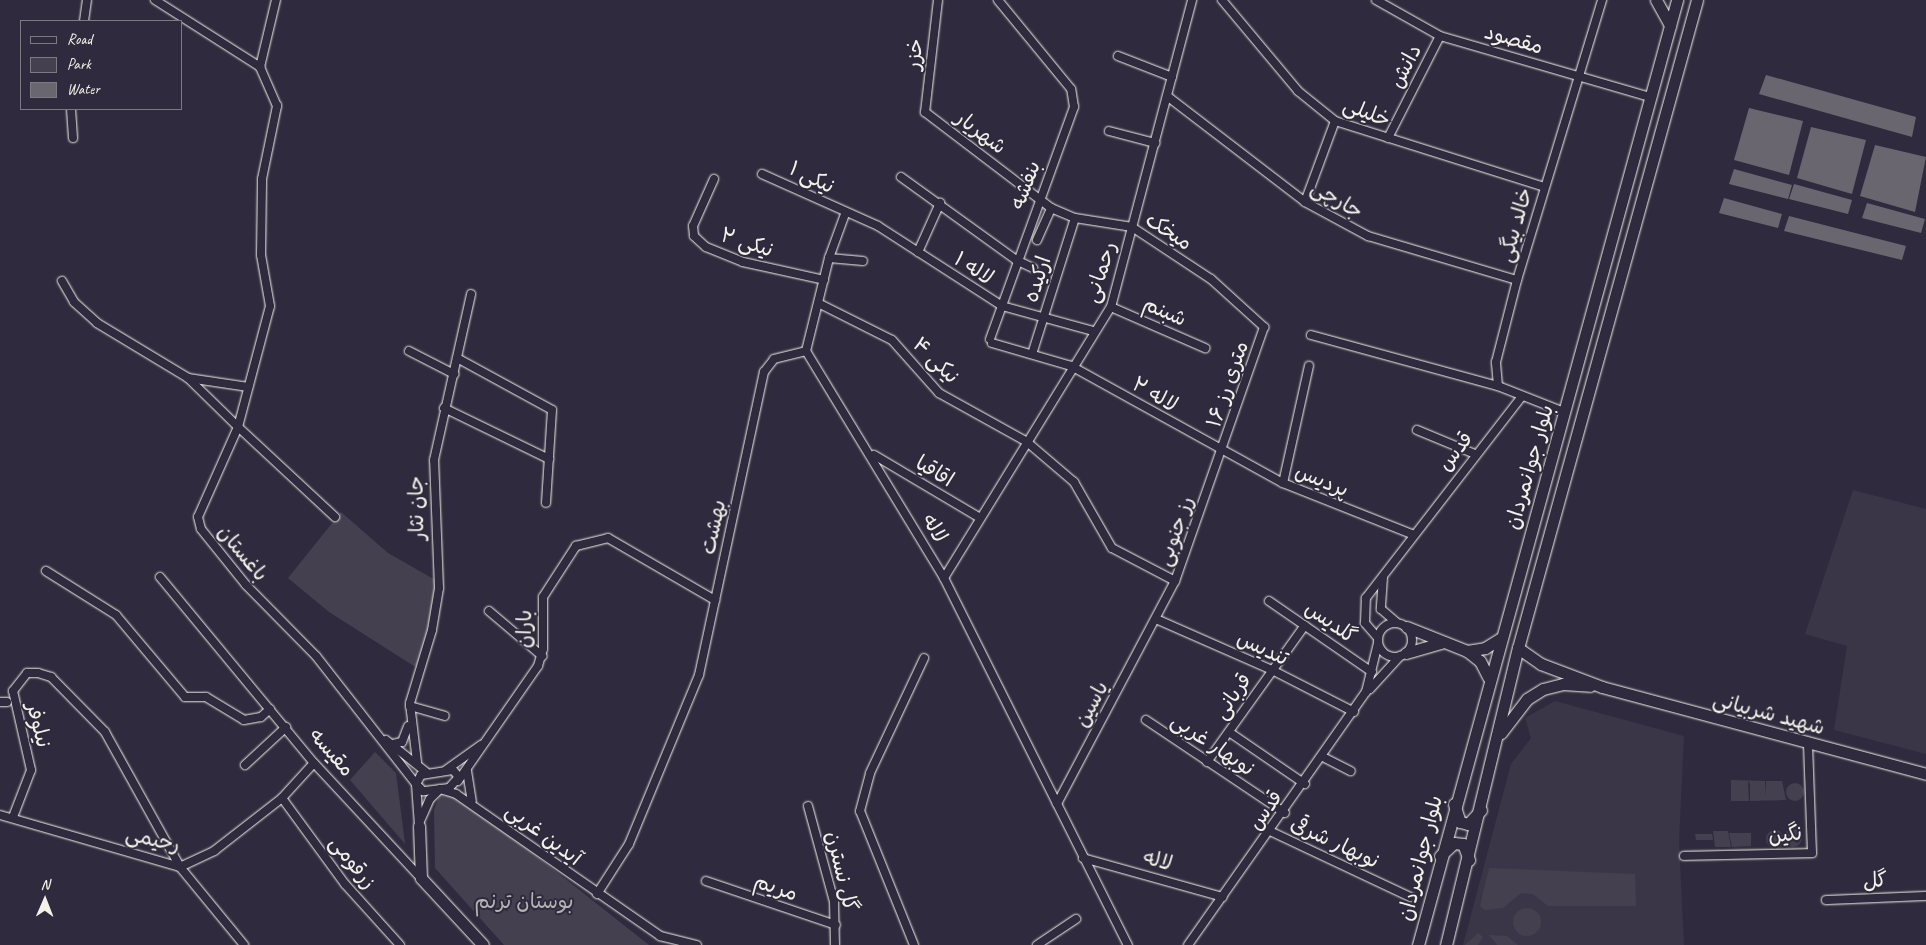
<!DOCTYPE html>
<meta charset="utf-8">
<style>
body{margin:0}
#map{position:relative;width:1926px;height:945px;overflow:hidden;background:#2f2a3d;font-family:Caveat,"Playpen Sans Arabic",sans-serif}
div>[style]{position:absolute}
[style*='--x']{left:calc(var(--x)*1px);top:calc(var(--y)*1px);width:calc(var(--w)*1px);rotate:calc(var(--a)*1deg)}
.built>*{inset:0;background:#3b3647}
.green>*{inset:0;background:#454050}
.round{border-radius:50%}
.water>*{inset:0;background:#6a6670}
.roads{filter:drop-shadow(0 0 1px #f4f1e8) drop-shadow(0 0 1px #f4f1e8)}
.street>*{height:8px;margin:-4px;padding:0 4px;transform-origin:4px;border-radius:4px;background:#2f2a3d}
.street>.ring{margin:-4px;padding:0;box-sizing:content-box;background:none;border:8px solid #2f2a3d;border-radius:50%}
.secondary>*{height:11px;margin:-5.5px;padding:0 5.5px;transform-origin:5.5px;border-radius:5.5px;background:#2f2a3d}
span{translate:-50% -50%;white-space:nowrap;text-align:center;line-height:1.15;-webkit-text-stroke:4px #2f2a3d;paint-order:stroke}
.street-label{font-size:21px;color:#f4f1e8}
.park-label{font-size:21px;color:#b7b3b3}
.legend{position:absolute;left:20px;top:20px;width:162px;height:90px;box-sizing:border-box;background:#2f2a3d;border:1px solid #7e7a81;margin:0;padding:6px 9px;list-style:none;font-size:15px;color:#f4f1e8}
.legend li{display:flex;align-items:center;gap:10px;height:25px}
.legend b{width:25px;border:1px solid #7e7a81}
.north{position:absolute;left:20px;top:875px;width:50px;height:50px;-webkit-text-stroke:4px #2f2a3d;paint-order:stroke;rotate:1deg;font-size:14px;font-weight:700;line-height:20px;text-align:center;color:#f4f1e8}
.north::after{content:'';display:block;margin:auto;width:18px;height:22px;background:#f4f1e8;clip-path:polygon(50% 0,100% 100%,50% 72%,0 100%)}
</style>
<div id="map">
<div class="built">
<div style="clip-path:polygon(1853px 490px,1926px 509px,1926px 754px,1834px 730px,1847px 646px,1805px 634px)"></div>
<div style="clip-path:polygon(1555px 701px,1684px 736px,1679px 841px,1684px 945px,1463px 945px,1511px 764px,1531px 738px,1525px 718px)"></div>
</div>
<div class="green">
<div style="clip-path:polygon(341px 512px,388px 553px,437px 581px,438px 598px,417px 668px,329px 612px,288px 578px)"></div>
<div style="clip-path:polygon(375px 752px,396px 773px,405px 844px,350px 780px)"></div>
<div style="clip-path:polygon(1731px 780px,1765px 781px,1766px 797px,1766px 781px,1782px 781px,1786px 800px,1750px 801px,1750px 784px,1748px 781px,1749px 801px,1731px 801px)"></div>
<div class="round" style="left:1786px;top:783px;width:18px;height:18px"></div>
<div style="clip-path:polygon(441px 792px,468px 802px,649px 945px,504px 945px,435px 868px,434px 810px)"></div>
<div class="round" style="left:1784px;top:829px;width:18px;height:18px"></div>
<div class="round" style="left:1766px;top:830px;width:18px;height:18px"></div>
<div style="clip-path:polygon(1713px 831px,1728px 831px,1731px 847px,1715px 847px)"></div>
<div style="clip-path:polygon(1729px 833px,1751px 833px,1751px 846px,1732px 847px)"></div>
<div style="clip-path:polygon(1695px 834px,1712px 834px,1713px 840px,1696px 840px)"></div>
<div style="clip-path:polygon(1489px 868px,1635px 874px,1636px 906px,1548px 906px,1533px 894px,1521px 893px,1503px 908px,1485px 910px,1480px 906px)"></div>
<div class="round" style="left:1513px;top:908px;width:28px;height:28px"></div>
<div style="clip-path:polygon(1478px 933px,1483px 937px,1478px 945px,1465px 945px)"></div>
<div style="clip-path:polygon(1489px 935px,1507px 936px,1518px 945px,1497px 945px)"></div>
</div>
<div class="water">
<div style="clip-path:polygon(1766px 75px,1916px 117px,1912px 137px,1759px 94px)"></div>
<div style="clip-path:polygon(1749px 108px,1803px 121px,1789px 175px,1734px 160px)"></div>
<div style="clip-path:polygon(1811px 127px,1866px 140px,1852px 194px,1797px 178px)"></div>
<div style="clip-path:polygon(1875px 145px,1926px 157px,1915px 212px,1860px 196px)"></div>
<div style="clip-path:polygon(1734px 169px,1792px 185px,1788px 199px,1729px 184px)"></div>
<div style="clip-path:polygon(1794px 184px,1852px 200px,1848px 214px,1789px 199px)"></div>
<div style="clip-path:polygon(1724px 198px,1782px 214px,1778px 228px,1719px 213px)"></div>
<div style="clip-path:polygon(1867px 203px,1925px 219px,1921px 233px,1862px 218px)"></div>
<div style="clip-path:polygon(1789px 216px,1906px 246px,1902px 260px,1784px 231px)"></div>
</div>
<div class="roads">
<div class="street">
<div style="--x:155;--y:0;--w:125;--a:32.5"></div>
<div style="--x:938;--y:0;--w:113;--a:96.6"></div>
<div style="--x:925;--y:112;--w:158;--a:37.3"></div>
<div style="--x:1051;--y:208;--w:26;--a:23"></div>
<div style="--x:1075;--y:218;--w:58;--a:9"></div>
<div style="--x:1132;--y:227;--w:95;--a:33.4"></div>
<div style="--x:1211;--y:279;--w:72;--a:42.2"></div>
<div style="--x:1264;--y:327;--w:269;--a:109.3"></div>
<div style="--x:1175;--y:581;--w:252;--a:117.9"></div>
<div style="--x:1222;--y:0;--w:119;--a:50.1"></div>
<div style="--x:1298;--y:91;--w:48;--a:39"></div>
<div style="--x:1335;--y:121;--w:219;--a:17.5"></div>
<div style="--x:1376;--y:0;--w:73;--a:29.4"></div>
<div style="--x:1440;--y:36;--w:219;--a:16.2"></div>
<div style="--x:84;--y:21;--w:21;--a:-82"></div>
<div style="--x:1118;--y:56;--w:58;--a:21.3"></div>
<div style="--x:260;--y:67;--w:69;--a:-76.6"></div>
<div style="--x:1167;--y:96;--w:174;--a:37.5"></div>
<div style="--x:1305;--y:202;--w:72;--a:28.4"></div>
<div style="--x:1368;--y:236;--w:155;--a:16.5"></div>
<div style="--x:71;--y:109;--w:29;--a:86"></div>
<div style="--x:1109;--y:131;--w:48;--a:14.6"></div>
<div style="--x:1388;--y:138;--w:114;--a:-63"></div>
<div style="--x:762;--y:174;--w:127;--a:24.1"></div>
<div style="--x:878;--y:226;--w:148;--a:32.8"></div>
<div style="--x:1002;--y:306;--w:94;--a:15.4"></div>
<div style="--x:901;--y:177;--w:142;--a:35.8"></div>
<div style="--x:1016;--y:260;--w:19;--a:25"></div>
<div style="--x:714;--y:179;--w:51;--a:114.1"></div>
<div style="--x:693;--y:226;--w:10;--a:84"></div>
<div style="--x:694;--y:236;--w:16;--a:43"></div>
<div style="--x:706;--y:247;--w:40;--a:22"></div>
<div style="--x:743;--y:262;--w:83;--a:12.5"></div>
<div style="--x:1305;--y:202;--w:86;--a:-69.7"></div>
<div style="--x:845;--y:214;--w:47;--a:110"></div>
<div style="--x:829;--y:258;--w:96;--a:103.9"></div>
<div style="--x:806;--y:351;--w:266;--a:58.7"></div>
<div style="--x:944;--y:578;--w:411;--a:63.4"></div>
<div style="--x:1037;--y:240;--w:35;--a:-66"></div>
<div style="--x:918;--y:252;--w:54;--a:-65.8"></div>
<div style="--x:829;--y:258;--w:34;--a:5"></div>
<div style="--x:62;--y:281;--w:24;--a:60"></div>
<div style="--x:74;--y:302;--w:31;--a:42"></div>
<div style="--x:97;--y:323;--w:106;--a:31.1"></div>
<div style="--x:188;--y:378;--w:70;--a:44.4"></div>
<div style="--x:238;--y:427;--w:125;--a:-75.2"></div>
<div style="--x:270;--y:306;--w:52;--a:-100"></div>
<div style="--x:261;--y:255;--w:76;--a:-89.2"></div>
<div style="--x:262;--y:179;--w:75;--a:-78.4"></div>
<div style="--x:277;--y:106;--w:43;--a:-113.6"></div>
<div style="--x:820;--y:304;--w:80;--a:26.6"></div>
<div style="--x:892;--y:340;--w:71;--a:48.4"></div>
<div style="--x:939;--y:393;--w:101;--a:29.1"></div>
<div style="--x:1027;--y:442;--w:62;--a:40.4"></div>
<div style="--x:1074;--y:482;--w:76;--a:60.1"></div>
<div style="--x:1112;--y:548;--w:71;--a:27.6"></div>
<div style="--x:1111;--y:307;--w:103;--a:23.6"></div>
<div style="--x:1311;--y:335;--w:194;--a:15.3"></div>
<div style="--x:1498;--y:386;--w:71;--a:21.5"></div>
<div style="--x:990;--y:339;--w:247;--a:-70.1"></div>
<div style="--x:1074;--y:107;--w:18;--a:-99"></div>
<div style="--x:1071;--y:89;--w:115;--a:-129.4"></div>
<div style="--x:992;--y:343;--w:82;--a:16.2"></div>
<div style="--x:1071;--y:366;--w:242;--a:28.9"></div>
<div style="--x:1283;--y:483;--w:139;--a:21.6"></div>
<div style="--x:409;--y:351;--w:51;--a:27.1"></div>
<div style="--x:1033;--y:351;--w:139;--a:-72.5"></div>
<div style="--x:457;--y:358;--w:108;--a:28.7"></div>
<div style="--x:552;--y:410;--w:93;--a:93.7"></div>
<div style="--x:188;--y:378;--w:61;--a:8.5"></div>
<div style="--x:1498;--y:386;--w:24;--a:-95"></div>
<div style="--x:1496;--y:362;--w:85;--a:-75.6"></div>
<div style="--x:1517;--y:280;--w:293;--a:-73.1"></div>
<div style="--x:444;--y:408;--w:117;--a:25.9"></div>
<div style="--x:1417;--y:430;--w:63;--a:22.5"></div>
<div style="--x:874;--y:455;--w:123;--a:30.7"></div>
<div style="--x:1283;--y:483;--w:120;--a:-77.5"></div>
<div style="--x:335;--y:517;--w:132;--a:-137.1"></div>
<div style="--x:238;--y:427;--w:98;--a:114"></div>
<div style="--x:198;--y:517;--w:12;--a:76"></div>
<div style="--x:201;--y:529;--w:72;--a:51.2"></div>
<div style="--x:246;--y:585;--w:100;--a:45.4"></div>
<div style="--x:316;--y:656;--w:162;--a:52"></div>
<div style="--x:416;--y:784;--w:42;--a:85.9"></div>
<div style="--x:46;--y:571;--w:83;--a:32.2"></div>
<div style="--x:116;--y:615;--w:107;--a:49.9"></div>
<div style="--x:185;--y:697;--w:21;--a:0"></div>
<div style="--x:206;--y:697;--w:44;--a:31.2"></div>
<div style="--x:244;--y:720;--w:17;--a:-10"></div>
<div style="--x:261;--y:717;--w:12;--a:-42"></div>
<div style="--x:160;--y:577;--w:241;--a:50.4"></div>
<div style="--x:314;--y:763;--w:157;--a:47.1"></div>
<div style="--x:1383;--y:577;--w:32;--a:94"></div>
<div style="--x:1381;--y:609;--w:20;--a:41"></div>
<div style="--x:944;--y:578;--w:318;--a:-58.4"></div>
<div style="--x:1111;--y:307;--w:318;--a:-75.2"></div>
<div style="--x:1269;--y:601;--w:125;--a:34.6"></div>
<div style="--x:489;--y:611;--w:70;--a:40.3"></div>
<div style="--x:1156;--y:619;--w:127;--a:23.7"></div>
<div style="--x:1272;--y:670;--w:92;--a:27.1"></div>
<div class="ring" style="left:1378px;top:623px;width:26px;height:26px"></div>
<div style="--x:1378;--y:638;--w:20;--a:-131"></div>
<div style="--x:1365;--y:623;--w:25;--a:-88"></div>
<div style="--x:1366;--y:598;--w:255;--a:-52.3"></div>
<div style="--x:1370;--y:689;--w:45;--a:-47.7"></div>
<div style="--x:0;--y:702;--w:7;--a:0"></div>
<div style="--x:410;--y:706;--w:36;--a:16"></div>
<div style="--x:1146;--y:720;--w:167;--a:33.8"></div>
<div style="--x:1229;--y:732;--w:92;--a:34.4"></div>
<div style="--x:386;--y:740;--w:53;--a:38.8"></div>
<div style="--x:393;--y:744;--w:9;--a:-13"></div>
<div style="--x:402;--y:742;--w:17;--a:-69"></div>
<div style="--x:1323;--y:757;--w:31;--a:27"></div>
<div style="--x:417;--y:762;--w:59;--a:-96.8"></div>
<div style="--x:410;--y:703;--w:76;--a:-73.2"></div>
<div style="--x:432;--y:630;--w:43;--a:-80.5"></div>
<div style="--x:439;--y:588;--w:128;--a:-92.2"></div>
<div style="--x:434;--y:460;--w:170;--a:-77.4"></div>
<div style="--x:1207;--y:762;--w:168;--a:-54.4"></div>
<div style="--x:245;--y:765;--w:56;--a:-42.8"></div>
<div style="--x:446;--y:770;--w:43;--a:-35.5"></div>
<div style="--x:453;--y:770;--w:9;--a:49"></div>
<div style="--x:459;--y:777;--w:15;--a:132"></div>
<div style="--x:449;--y:788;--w:26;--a:173"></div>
<div style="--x:423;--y:791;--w:10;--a:-135"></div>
<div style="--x:416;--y:784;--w:10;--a:-61"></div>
<div style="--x:421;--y:775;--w:32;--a:-9"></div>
<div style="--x:467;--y:771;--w:30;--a:81"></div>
<div style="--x:458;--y:781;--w:140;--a:-55.2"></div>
<div style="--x:538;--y:666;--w:18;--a:-74"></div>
<div style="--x:543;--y:649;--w:52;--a:-90"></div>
<div style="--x:543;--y:597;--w:61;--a:-57.1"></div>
<div style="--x:576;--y:546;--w:33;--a:-14"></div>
<div style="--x:608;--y:538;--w:124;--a:30.1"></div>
<div style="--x:282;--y:798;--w:107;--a:53.8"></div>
<div style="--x:345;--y:884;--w:82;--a:48"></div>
<div style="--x:808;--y:806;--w:99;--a:74.8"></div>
<div style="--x:834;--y:902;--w:43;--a:88.7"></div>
<div style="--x:0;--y:815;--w:187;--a:16.1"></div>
<div style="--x:180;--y:867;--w:38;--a:-25"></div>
<div style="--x:214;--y:851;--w:86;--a:-37.9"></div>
<div style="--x:282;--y:798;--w:47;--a:-47.6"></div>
<div style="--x:13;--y:817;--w:50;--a:-69"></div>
<div style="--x:31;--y:770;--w:81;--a:-102.8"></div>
<div style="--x:13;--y:691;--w:23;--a:-52"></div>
<div style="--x:27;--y:673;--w:11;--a:0"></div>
<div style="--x:38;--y:673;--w:14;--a:17"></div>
<div style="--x:51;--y:677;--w:77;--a:45.5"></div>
<div style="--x:105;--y:732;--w:154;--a:60.9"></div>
<div style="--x:180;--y:867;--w:101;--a:50.6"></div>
<div style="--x:420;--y:821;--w:24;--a:-66"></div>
<div style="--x:430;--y:799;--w:14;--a:-45"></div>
<div style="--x:440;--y:789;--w:17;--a:17"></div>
<div style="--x:456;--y:794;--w:249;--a:34.8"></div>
<div style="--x:660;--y:936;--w:38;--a:14"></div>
<div style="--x:1272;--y:832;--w:153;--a:25.2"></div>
<div style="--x:1684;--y:856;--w:128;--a:-1.3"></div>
<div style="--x:1812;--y:853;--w:110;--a:-92.1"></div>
<div style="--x:1083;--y:858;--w:145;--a:15.6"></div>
<div style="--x:706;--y:881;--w:137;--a:18.7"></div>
<div style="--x:597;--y:894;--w:59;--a:-57.4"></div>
<div style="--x:629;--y:844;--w:183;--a:-67.5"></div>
<div style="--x:699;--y:675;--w:310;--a:-77.9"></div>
<div style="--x:764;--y:372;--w:16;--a:-52"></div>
<div style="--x:774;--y:359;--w:33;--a:-14"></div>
<div style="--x:1826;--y:900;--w:100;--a:-2.3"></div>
<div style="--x:914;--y:945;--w:144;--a:-111.9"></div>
<div style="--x:860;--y:811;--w:39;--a:-75"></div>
<div style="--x:870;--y:773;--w:127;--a:-64.8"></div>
<div style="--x:1037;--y:945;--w:47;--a:-33.7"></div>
<div style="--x:1188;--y:945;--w:309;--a:-54.9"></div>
<div style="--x:1366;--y:692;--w:50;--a:-76.2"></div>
</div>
<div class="secondary">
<div style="--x:1656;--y:0;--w:29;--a:61"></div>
<div style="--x:1407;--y:627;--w:65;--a:21.8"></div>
<div style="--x:1467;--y:651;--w:16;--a:38"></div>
<div style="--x:1480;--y:661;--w:18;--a:63"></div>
<div style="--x:1518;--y:648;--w:28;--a:35"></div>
<div style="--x:1541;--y:664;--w:65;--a:20.7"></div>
<div style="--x:1602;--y:687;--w:335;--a:15"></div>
<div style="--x:1467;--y:651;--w:18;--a:-9"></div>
<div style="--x:1485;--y:648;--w:19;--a:-32"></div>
<div style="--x:1406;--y:653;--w:37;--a:-16"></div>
<div style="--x:1501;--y:733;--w:43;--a:-52.6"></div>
<div style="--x:1527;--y:699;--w:19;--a:-32"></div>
<div style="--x:1543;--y:689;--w:21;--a:-14"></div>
<div style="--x:1563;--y:684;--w:27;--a:4"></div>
<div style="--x:1454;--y:804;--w:19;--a:72"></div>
<div style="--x:1460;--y:822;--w:8;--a:14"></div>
<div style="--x:1468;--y:824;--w:19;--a:-47"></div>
<div style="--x:419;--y:826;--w:52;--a:87.8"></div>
<div style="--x:421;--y:878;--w:91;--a:47.2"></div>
<div style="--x:1440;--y:856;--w:19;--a:-43"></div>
<div style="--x:1454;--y:843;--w:9;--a:6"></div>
<div style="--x:1463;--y:844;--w:17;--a:69"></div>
<div style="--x:1418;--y:945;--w:980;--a:-74.67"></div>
<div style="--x:1446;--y:945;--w:306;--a:-76.4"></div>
<div style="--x:1518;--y:648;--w:672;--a:-74.56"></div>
</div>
</div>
<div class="street-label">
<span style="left:1514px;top:39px;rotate:16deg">مقصود</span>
<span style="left:914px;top:54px;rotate:-83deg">خزر</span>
<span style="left:1405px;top:66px;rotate:-63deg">دانش</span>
<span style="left:1367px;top:112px;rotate:21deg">خلیلی</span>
<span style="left:981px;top:132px;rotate:37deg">شهریار</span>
<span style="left:812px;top:177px;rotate:26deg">نیکی ۱</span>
<span style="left:1025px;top:185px;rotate:-69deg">بنفشه</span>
<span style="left:1337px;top:199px;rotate:30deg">جارچی</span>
<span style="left:1515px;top:225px;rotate:-74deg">خالد بیگی</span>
<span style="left:1169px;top:231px;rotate:33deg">میخک</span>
<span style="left:747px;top:242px;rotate:18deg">نیکی ۲</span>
<span style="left:974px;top:268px;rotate:33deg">لاله ۱</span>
<span style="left:1100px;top:272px;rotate:-72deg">رحمانی</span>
<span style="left:1037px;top:279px;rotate:-72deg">ارکیده</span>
<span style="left:1165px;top:311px;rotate:24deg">شبنم</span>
<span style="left:936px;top:360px;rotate:45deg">نیکی ۴</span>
<span style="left:1227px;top:384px;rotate:-71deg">۱۶ متری رز</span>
<span style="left:1155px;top:394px;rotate:30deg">لاله ۲</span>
<span style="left:1455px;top:451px;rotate:-52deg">قدس</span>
<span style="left:1529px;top:467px;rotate:-74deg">بلوار جوانمردان</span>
<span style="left:935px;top:471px;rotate:31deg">اقاقیا</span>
<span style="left:1322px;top:480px;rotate:22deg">پردیس</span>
<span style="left:416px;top:508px;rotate:-91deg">جان نثار</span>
<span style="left:713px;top:527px;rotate:-78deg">بهشت</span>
<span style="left:935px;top:528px;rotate:60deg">لاله</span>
<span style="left:1175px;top:531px;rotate:-70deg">رز جنوبی</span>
<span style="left:243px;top:553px;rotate:50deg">باغستان</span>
<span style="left:1331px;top:622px;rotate:35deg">گلدیس</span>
<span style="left:524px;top:629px;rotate:-89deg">باران</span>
<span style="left:1263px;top:648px;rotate:25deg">تندیس</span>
<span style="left:1232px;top:696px;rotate:-56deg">قربانی</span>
<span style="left:1091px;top:704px;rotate:-62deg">یاسین</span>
<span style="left:1769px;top:713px;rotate:15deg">شهید شربیانی</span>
<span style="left:39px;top:725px;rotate:76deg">نیلوفر</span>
<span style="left:1213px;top:744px;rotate:34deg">نوبهار غربی</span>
<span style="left:332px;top:752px;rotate:49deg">مقیسه</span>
<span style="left:1265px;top:810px;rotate:-55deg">قدس</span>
<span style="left:544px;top:834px;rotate:37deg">آیدین غربی</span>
<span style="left:1785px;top:834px;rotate:-5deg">نگین</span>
<span style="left:153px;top:839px;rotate:13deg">رحیمی</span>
<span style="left:1335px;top:842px;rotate:25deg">نوبهار شرقی</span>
<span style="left:1420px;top:858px;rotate:-76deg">بلوار جوانمردان</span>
<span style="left:1158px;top:860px;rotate:16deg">لاله</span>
<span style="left:353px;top:862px;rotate:52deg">زرقومی</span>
<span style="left:842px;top:871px;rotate:77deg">گل نسترن</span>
<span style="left:1875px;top:880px;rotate:-2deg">گل</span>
<span style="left:776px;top:887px;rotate:19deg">مریم</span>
</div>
<div class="park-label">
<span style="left:524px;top:901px">بوستان ترنم</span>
</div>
<ul class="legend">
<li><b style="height:6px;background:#2f2a3d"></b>Road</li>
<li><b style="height:14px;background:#454050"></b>Park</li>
<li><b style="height:14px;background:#6a6670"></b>Water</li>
</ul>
<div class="north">N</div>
</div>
